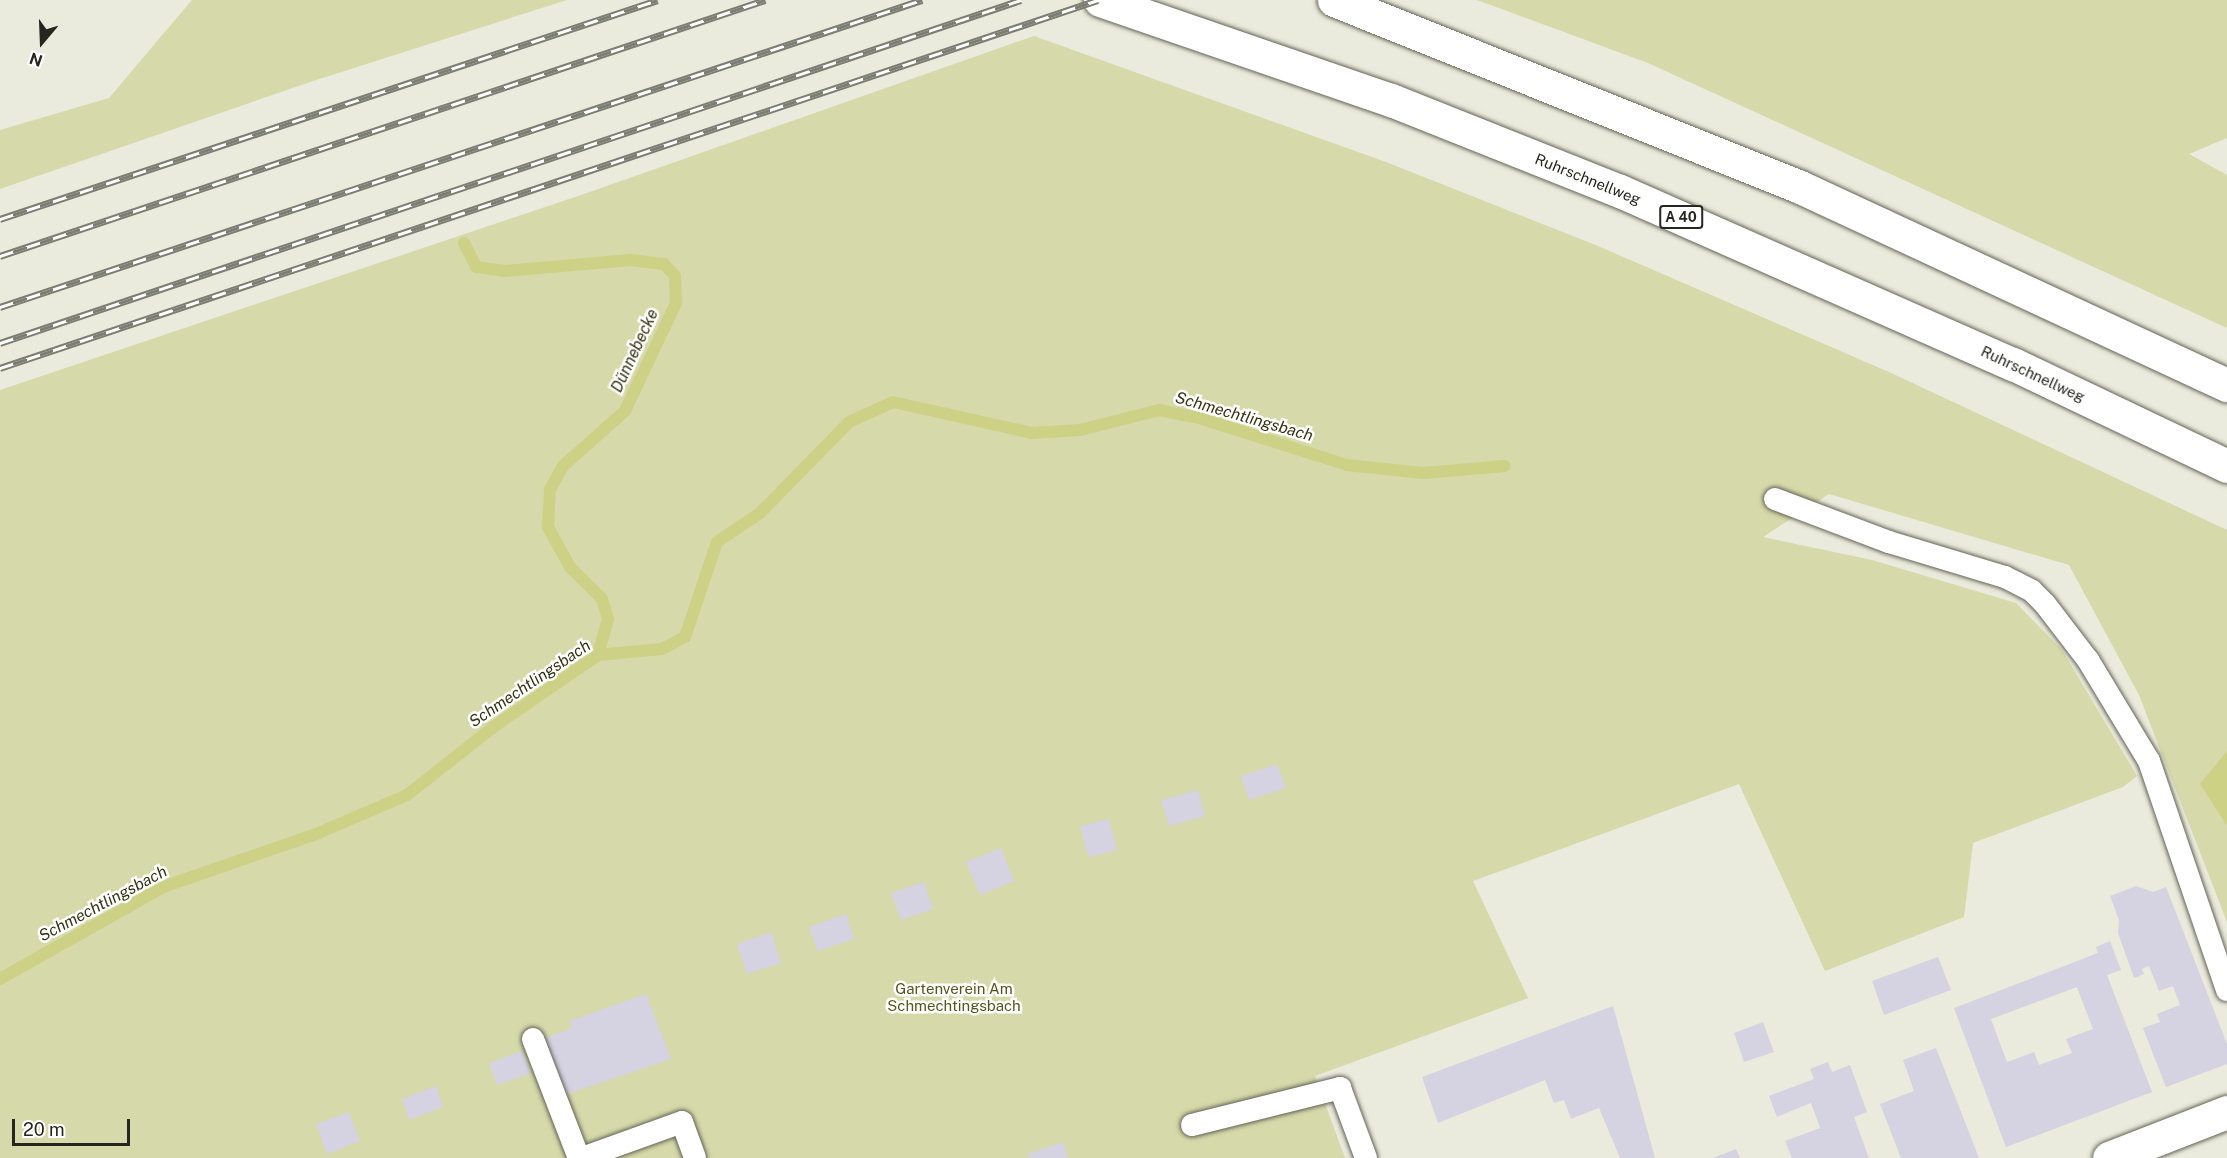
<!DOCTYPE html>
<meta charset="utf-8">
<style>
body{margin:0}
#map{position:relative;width:2227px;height:1158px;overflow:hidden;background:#eaebdc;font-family:"Public Sans",sans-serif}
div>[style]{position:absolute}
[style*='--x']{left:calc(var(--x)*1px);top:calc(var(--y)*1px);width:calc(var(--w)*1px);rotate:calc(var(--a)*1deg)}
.green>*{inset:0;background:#d6d9a9}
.water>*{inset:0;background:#cdd186}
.stream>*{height:12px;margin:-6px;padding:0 6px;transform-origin:6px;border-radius:6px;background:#cdd186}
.building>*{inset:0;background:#d5d2e1}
.roads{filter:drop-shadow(0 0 2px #636457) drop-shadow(0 0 2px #636457)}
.service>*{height:22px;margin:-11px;padding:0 11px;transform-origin:11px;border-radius:11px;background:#fff}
.minor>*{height:33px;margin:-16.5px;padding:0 16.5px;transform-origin:16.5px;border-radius:16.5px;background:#fff}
.motorway>*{height:33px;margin:-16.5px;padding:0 16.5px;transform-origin:16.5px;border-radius:16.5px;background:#fff}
.rail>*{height:7px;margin-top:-3.5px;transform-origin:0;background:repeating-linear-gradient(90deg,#fff 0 14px,#7c7d73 0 28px);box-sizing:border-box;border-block:2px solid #7c7d73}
span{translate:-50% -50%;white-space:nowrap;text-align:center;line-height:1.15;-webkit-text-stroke:5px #fff;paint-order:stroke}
.shield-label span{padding:2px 4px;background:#fff;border:2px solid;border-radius:4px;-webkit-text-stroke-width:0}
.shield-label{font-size:14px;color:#262621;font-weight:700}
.street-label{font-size:15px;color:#262621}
.park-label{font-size:15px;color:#54561f}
.water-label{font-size:16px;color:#343514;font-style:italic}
.north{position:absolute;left:12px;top:12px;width:60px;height:60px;-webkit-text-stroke:4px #fff;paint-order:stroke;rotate:199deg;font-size:16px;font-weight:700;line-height:24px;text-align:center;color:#262621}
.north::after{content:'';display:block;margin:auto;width:21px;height:27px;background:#262621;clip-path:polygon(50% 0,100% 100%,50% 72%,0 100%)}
.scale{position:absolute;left:12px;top:1119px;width:118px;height:27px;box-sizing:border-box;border:3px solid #262621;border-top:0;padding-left:8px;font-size:18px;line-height:21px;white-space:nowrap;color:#262621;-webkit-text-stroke:4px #fff;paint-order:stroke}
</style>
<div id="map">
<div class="green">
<div style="clip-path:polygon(192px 0,567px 0,310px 82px,0 189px,0 130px,109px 98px)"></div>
<div style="clip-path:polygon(1477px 0,2227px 0,2227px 138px,2189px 154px,2227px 175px,2227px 328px,1648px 63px)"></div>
<div style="clip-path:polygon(1034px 36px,1386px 162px,1598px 246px,1889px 372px,2227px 530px,2227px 922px,2139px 695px,2069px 565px,1829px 494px,1763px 537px,1872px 560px,2016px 603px,2062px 650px,2137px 776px,2123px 787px,1973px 843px,1964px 917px,1825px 971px,1739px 784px,1473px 881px,1528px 998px,1315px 1076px,1345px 1158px,0 1158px,0 390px,584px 194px)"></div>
</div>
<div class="water">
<div style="clip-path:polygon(2227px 751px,2227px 826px,2200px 784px)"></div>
</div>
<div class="stream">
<div style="--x:464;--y:243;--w:27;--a:63"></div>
<div style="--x:476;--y:267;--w:28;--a:8"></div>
<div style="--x:504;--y:271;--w:127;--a:-5"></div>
<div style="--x:631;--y:260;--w:33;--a:7"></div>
<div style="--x:664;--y:264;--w:16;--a:47"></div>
<div style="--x:675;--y:276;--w:27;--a:88"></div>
<div style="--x:676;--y:303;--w:119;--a:115.3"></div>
<div style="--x:625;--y:411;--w:83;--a:138.4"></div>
<div style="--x:563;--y:466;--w:26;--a:119"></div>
<div style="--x:550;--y:489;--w:38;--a:93"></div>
<div style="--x:548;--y:527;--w:46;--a:61.2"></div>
<div style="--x:570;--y:567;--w:45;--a:45"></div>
<div style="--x:602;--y:599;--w:21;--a:73"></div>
<div style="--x:608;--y:619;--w:37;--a:106"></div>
<div style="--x:0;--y:979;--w:187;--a:-29.4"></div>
<div style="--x:163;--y:887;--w:162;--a:-19.1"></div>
<div style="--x:316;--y:834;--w:99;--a:-23.2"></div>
<div style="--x:407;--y:795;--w:108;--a:-38.2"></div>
<div style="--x:492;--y:728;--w:129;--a:-34.6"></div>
<div style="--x:598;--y:655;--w:64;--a:-5.4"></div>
<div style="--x:662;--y:649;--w:26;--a:-28"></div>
<div style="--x:685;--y:637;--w:100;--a:-71.4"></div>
<div style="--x:717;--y:542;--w:52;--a:-34"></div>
<div style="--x:760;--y:513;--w:127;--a:-45.6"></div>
<div style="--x:849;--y:422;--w:48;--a:-24.4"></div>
<div style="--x:893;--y:402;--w:142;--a:12.6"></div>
<div style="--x:1032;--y:433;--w:48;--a:-3.6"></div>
<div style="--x:1080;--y:430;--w:81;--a:-14.2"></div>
<div style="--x:1159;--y:410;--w:41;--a:11.3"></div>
<div style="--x:1199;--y:418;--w:155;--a:17.6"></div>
<div style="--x:1347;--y:465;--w:76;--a:6"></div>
<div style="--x:1423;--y:473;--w:82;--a:-4.9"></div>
</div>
<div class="building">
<div style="clip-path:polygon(1277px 764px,1286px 788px,1249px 800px,1241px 776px)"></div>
<div style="clip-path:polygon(1198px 790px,1205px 816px,1169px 826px,1161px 800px)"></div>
<div style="clip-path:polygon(1109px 819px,1117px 850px,1088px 857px,1080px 826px)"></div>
<div style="clip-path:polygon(1001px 848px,1014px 881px,980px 895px,966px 862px)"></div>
<div style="clip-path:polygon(924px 882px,933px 909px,901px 920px,891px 893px)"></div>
<div style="clip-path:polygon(2136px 886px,2153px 892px,2166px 887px,2227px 1044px,2227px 1064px,2166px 1087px,2143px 1028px,2160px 1022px,2157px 1014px,2180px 1005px,2173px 986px,2159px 991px,2149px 966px,2142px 969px,2144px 974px,2134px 978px,2118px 933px,2119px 920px,2110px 896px)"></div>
<div style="clip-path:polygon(846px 914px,854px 939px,818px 951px,809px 927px)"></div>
<div style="clip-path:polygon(771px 932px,781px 963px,747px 974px,737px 944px)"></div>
<div style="clip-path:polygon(evenodd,2110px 941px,2121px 970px,2107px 975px,2152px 1092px,2006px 1147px,1954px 1008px,2098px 953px,2096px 947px,2110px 941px,2077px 987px,2093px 1029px,2066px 1039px,2072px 1053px,2039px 1065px,2034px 1052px,2007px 1062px,1991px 1019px,2077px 987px)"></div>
<div style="clip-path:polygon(1938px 957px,1951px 990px,1884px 1015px,1872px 981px)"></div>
<div style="clip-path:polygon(646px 994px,671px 1059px,564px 1095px,543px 1039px,572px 1028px,569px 1021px)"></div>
<div style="clip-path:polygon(1613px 1006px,1655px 1158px,1620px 1158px,1599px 1108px,1571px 1119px,1564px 1100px,1554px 1103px,1545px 1080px,1438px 1123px,1422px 1077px)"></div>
<div style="clip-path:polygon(1763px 1022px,1774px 1052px,1744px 1062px,1734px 1033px)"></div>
<div style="clip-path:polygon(1936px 1048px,1979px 1158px,1901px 1158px,1880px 1104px,1914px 1091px,1903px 1060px)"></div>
<div style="clip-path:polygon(522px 1051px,531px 1073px,497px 1085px,489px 1063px)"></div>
<div style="clip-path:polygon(1828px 1062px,1832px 1072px,1850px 1065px,1867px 1112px,1854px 1117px,1869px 1158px,1792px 1158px,1785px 1141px,1820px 1128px,1811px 1103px,1777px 1117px,1769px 1096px,1814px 1079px,1810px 1069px)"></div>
<div style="clip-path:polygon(436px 1086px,443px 1107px,409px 1120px,402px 1099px)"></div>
<div style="clip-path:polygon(349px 1112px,360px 1141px,327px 1154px,316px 1124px)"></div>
<div style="clip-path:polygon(1063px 1142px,1068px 1158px,1030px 1158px,1028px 1154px)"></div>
<div style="clip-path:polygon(1736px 1149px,1740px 1158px,1713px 1158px)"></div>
</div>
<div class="roads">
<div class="service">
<div style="--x:1775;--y:499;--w:122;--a:20.7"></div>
<div style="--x:1889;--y:542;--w:121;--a:16.8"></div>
<div style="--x:2005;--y:577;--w:30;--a:27"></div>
<div style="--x:2032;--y:591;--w:18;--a:45"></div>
<div style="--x:2045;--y:604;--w:71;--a:52.5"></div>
<div style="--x:2088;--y:660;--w:118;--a:58.9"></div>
<div style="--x:2149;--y:761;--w:242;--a:71.2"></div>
<div style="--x:533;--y:1039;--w:128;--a:68.9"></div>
<div style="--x:1192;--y:1125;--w:153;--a:-14"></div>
<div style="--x:1340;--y:1088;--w:75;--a:69.6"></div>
<div style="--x:582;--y:1158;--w:106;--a:-19.8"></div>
<div style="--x:682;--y:1122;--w:38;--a:70"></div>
</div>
<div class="minor">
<div style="--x:2109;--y:1158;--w:127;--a:-21.3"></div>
</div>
<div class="motorway">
<div style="--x:1100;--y:0;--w:308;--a:19"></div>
<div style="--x:1391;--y:100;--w:246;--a:21.7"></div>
<div style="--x:1620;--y:191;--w:429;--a:23.8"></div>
<div style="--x:2013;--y:364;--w:237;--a:25.5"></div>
<div style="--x:1334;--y:0;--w:502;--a:21.86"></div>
<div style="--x:1800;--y:187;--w:471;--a:24.9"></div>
</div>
</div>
<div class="rail">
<div style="--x:0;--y:219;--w:693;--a:-18.41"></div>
<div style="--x:0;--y:256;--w:807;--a:-18.5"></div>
<div style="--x:0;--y:307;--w:972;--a:-18.42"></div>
<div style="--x:0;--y:343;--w:1077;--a:-18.57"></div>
<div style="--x:0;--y:368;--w:1158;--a:-18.53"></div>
</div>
<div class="shield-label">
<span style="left:1681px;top:217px">A 40</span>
</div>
<div class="street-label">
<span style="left:1588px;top:179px;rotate:22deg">Ruhrschnellweg</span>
<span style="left:2033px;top:374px;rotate:25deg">Ruhrschnellweg</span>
</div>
<div class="park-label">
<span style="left:954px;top:997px">Gartenverein Am<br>Schmechtingsbach</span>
</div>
<div class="water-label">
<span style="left:635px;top:351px;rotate:-65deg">Dünnebecke</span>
<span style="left:1244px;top:417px;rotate:16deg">Schmechtlingsbach</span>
<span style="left:530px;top:684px;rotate:-34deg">Schmechtlingsbach</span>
<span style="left:103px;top:904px;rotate:-28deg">Schmechtlingsbach</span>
</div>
<div class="north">N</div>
<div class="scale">20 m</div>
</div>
